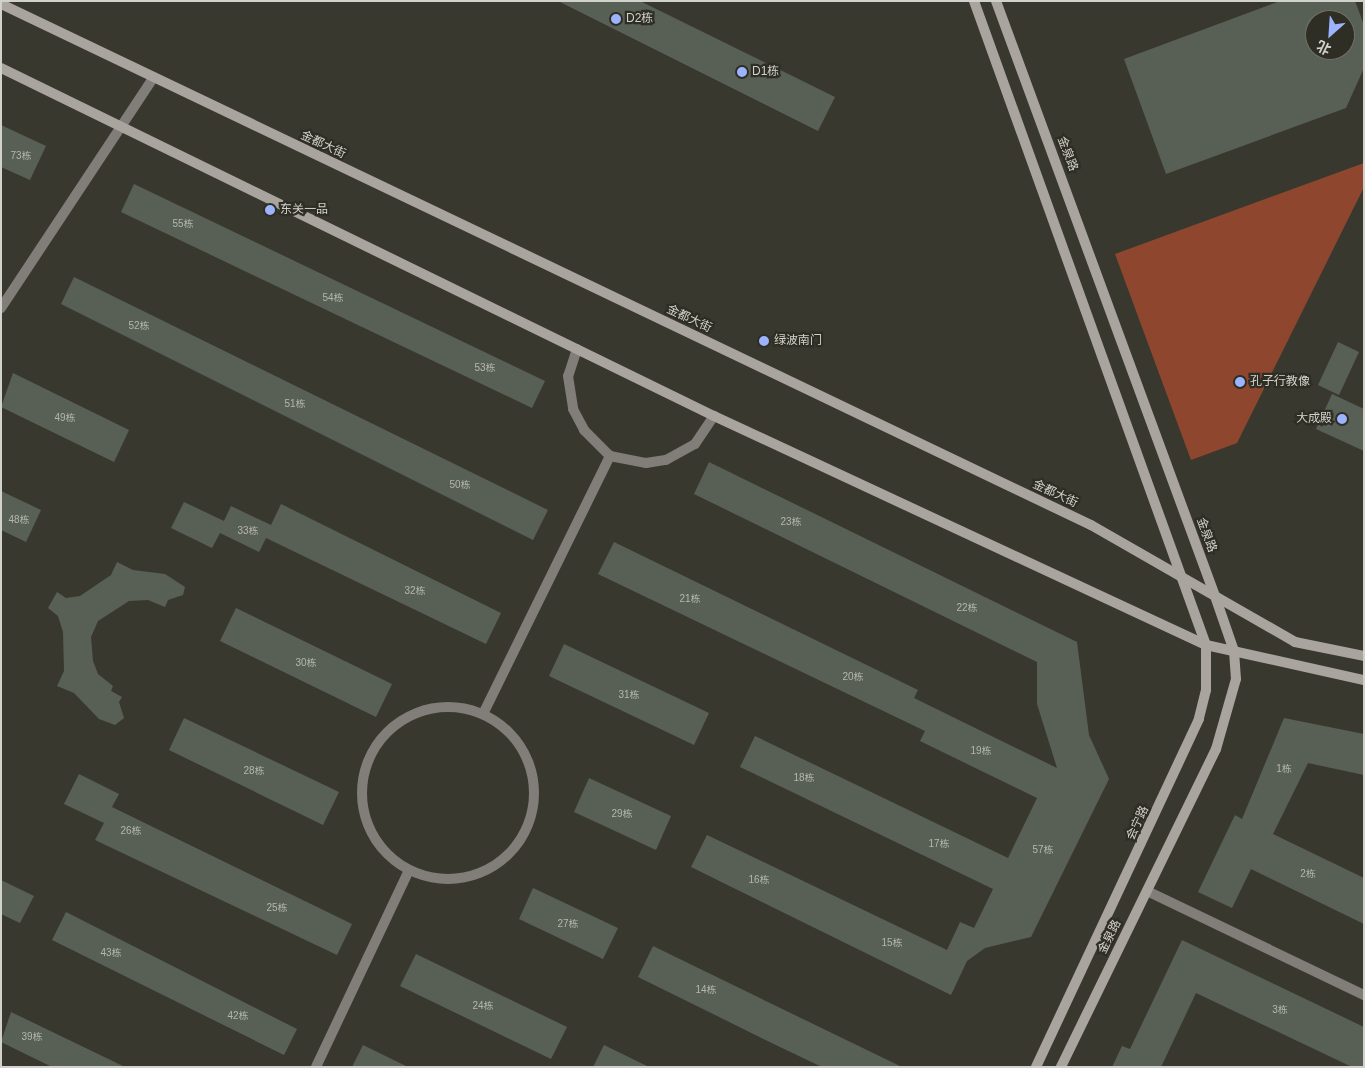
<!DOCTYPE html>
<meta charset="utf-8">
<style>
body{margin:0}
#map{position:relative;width:1365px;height:1068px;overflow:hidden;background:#39382e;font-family:Arial,"Noto Sans SC",sans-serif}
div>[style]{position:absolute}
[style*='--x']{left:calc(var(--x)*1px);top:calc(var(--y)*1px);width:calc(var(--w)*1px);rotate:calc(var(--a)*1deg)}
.green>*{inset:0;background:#8e472e}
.building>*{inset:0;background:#586056}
.minor>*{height:10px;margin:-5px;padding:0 5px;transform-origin:5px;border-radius:5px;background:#817d79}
.minor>.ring{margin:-5px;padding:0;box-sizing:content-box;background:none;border:10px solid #817d79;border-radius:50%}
.secondary>*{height:10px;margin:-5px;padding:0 5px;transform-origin:5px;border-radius:5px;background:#aaa49e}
.dots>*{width:14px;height:14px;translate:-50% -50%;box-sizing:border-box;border:2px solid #2f2e24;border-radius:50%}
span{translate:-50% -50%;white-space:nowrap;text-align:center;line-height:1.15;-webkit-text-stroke:4.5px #2f2e24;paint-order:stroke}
.number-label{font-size:10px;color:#b4b6ae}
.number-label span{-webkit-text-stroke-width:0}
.poi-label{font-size:12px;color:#d2d2cc}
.left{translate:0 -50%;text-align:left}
.right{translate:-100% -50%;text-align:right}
.street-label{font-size:12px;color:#d2d2cc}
.frame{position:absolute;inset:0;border:2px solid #d2d2cc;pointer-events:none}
.north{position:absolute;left:1305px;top:10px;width:50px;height:50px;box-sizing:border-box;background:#2f2e24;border:1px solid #707067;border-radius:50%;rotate:206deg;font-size:14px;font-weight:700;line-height:20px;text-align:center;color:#d2d2cc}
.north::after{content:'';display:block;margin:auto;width:18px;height:22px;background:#9bb4fd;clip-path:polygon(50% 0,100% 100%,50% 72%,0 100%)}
</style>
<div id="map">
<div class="green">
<div style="clip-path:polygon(1364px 163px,1364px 187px,1237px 443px,1191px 460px,1115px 254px)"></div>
</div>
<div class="building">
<div style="clip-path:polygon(558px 1px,640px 1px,835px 97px,818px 131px)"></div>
<div style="clip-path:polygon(evenodd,1280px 1px,1355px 1px,1364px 25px,1364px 68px,1346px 108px,1166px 174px,1124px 59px,1280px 1px,1315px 20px,1345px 20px,1345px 50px,1315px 50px,1315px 20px)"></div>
<div style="clip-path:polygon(1px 125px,46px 146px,30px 180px,1px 167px)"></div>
<div style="clip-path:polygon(134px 184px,545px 381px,532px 408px,121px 212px)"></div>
<div style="clip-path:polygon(74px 277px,548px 510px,533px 540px,61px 304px)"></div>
<div style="clip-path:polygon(1338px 342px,1359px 352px,1339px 395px,1318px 385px)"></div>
<div style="clip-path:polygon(13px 373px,129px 430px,114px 462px,1px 407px)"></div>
<div style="clip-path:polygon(1332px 394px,1364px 409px,1364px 451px,1316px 429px)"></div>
<div style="clip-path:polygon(709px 462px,1077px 642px,1089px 735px,1109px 779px,1031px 937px,985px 948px,967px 961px,951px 995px,691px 867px,707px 835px,947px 950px,960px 922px,974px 928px,993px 889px,740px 767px,755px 736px,1008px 858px,1037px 798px,920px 741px,925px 731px,598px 574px,614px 542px,918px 690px,914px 698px,1057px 768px,1037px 704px,1037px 662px,694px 494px)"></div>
<div style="clip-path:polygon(1px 491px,41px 510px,26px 542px,1px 530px)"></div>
<div style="clip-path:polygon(184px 502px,224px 521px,231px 506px,271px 525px,281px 504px,501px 613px,486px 644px,266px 538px,259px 552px,220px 533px,212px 548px,171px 528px)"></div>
<div style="clip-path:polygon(117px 562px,133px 570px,165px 574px,185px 587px,183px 595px,168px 600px,165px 607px,148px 600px,129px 601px,98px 621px,91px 637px,93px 661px,98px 674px,113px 686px,111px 691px,122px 697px,119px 702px,124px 718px,115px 725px,99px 719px,74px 693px,57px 686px,64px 671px,63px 632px,58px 616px,48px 608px,57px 592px,66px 598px,80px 596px,111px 575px)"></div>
<div style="clip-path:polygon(236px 608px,392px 684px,376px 717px,220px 641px)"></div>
<div style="clip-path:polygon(564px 644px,709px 713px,694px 745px,549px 676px)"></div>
<div style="clip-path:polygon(184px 718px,339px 792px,323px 825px,169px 750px)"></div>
<div style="clip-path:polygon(1284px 718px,1364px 734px,1364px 775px,1308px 763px,1273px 834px,1364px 878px,1364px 924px,1251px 869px,1232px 908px,1198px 892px,1235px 815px,1242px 819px)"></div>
<div style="clip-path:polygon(79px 774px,119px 794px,112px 807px,352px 924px,337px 955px,95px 840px,104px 823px,64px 804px)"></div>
<div style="clip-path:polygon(589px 778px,671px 816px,656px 850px,574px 812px)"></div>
<div style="clip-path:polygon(1px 880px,34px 896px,20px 923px,1px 914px)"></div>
<div style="clip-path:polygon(533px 888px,618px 928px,603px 959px,519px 919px)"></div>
<div style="clip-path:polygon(66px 912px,297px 1029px,284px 1055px,52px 940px)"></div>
<div style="clip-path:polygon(1182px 940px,1364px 1027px,1364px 1067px,1352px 1067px,1196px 993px,1161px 1067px,1112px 1067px,1122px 1046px,1130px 1049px)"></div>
<div style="clip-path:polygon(653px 946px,772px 1004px,902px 1067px,822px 1067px,782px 1048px,638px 977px)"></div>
<div style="clip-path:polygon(416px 954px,567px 1027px,551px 1059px,400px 986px)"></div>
<div style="clip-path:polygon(11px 1012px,125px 1067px,52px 1067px,1px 1042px)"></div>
<div style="clip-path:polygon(363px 1045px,408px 1067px,352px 1067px)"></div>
<div style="clip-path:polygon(604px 1045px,649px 1067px,593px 1067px)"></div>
</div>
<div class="minor">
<div style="--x:1;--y:308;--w:276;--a:-56.5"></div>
<div style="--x:577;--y:349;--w:28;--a:108"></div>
<div style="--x:568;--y:376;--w:33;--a:81"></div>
<div style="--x:573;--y:409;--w:24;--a:62"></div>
<div style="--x:584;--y:430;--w:37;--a:45"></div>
<div style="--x:610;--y:456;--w:37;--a:11"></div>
<div style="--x:646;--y:463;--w:20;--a:-9"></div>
<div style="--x:666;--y:460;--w:33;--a:-29"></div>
<div style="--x:695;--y:444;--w:34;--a:-56"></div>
<div class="ring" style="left:362px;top:707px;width:162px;height:162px"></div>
<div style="--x:483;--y:714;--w:288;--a:-63.8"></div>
<div style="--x:1147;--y:891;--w:241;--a:25.6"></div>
<div style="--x:316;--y:1067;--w:218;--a:-64.7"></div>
</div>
<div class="secondary">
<div style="--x:974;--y:1;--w:685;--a:70.19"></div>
<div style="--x:1206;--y:645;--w:45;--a:90"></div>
<div style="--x:1206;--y:690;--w:30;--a:104"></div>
<div style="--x:1199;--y:719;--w:384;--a:115.1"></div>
<div style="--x:996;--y:1;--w:634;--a:69.79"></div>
<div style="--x:1215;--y:596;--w:58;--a:70.9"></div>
<div style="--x:1234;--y:651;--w:28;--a:86"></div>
<div style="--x:1236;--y:679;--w:73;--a:105.9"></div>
<div style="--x:1216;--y:749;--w:354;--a:116"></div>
<div style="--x:1;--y:4;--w:1208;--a:25.55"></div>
<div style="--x:1091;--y:525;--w:235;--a:29.8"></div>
<div style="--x:1295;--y:642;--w:70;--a:11.5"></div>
<div style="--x:1;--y:68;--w:793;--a:26.02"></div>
<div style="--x:714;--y:416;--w:543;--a:24.96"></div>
<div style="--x:1206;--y:645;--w:162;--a:12.5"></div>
</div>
<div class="dots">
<div style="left:616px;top:19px;background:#9bb4fd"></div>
<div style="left:742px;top:72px;background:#9bb4fd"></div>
<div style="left:270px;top:210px;background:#9bb4fd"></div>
<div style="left:764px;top:341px;background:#9bb4fd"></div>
<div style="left:1240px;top:382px;background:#9bb4fd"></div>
<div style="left:1342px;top:419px;background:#9bb4fd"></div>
</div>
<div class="number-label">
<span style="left:21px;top:156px">73栋</span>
<span style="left:183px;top:224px">55栋</span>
<span style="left:333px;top:298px">54栋</span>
<span style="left:139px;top:326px">52栋</span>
<span style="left:485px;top:368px">53栋</span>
<span style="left:295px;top:404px">51栋</span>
<span style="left:65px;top:418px">49栋</span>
<span style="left:460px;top:485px">50栋</span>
<span style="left:19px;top:520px">48栋</span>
<span style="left:791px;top:522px">23栋</span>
<span style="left:248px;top:531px">33栋</span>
<span style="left:415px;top:591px">32栋</span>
<span style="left:690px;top:599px">21栋</span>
<span style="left:967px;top:608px">22栋</span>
<span style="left:306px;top:663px">30栋</span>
<span style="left:853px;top:677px">20栋</span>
<span style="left:629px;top:695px">31栋</span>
<span style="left:981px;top:751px">19栋</span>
<span style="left:1284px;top:769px">1栋</span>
<span style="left:254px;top:771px">28栋</span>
<span style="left:804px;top:778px">18栋</span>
<span style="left:622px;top:814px">29栋</span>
<span style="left:131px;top:831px">26栋</span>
<span style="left:939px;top:844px">17栋</span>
<span style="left:1043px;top:850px">57栋</span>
<span style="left:1308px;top:874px">2栋</span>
<span style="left:759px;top:880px">16栋</span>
<span style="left:277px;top:908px">25栋</span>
<span style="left:568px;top:924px">27栋</span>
<span style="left:892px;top:943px">15栋</span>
<span style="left:111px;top:953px">43栋</span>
<span style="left:706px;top:990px">14栋</span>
<span style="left:483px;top:1006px">24栋</span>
<span style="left:1280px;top:1010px">3栋</span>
<span style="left:238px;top:1016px">42栋</span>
<span style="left:32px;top:1037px">39栋</span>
</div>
<div class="poi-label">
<span class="left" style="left:626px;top:19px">D2栋</span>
<span class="left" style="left:752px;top:72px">D1栋</span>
<span class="left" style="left:280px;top:210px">东关一品</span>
<span class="left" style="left:774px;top:341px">绿波南门</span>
<span class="left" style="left:1250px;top:382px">孔子行教像</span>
<span class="right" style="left:1332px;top:419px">大成殿</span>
</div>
<div class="street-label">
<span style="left:323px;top:145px;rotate:25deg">金都大街</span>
<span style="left:1067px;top:154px;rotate:69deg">金泉路</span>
<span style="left:689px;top:319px;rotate:25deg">金都大街</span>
<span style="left:1055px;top:494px;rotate:25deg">金都大街</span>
<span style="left:1206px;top:535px;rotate:70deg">金泉路</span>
<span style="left:1138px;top:823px;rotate:-65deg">会宁路</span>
<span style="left:1110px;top:937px;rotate:-64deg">金泉路</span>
</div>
<div class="frame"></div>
<div class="north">北</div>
</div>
